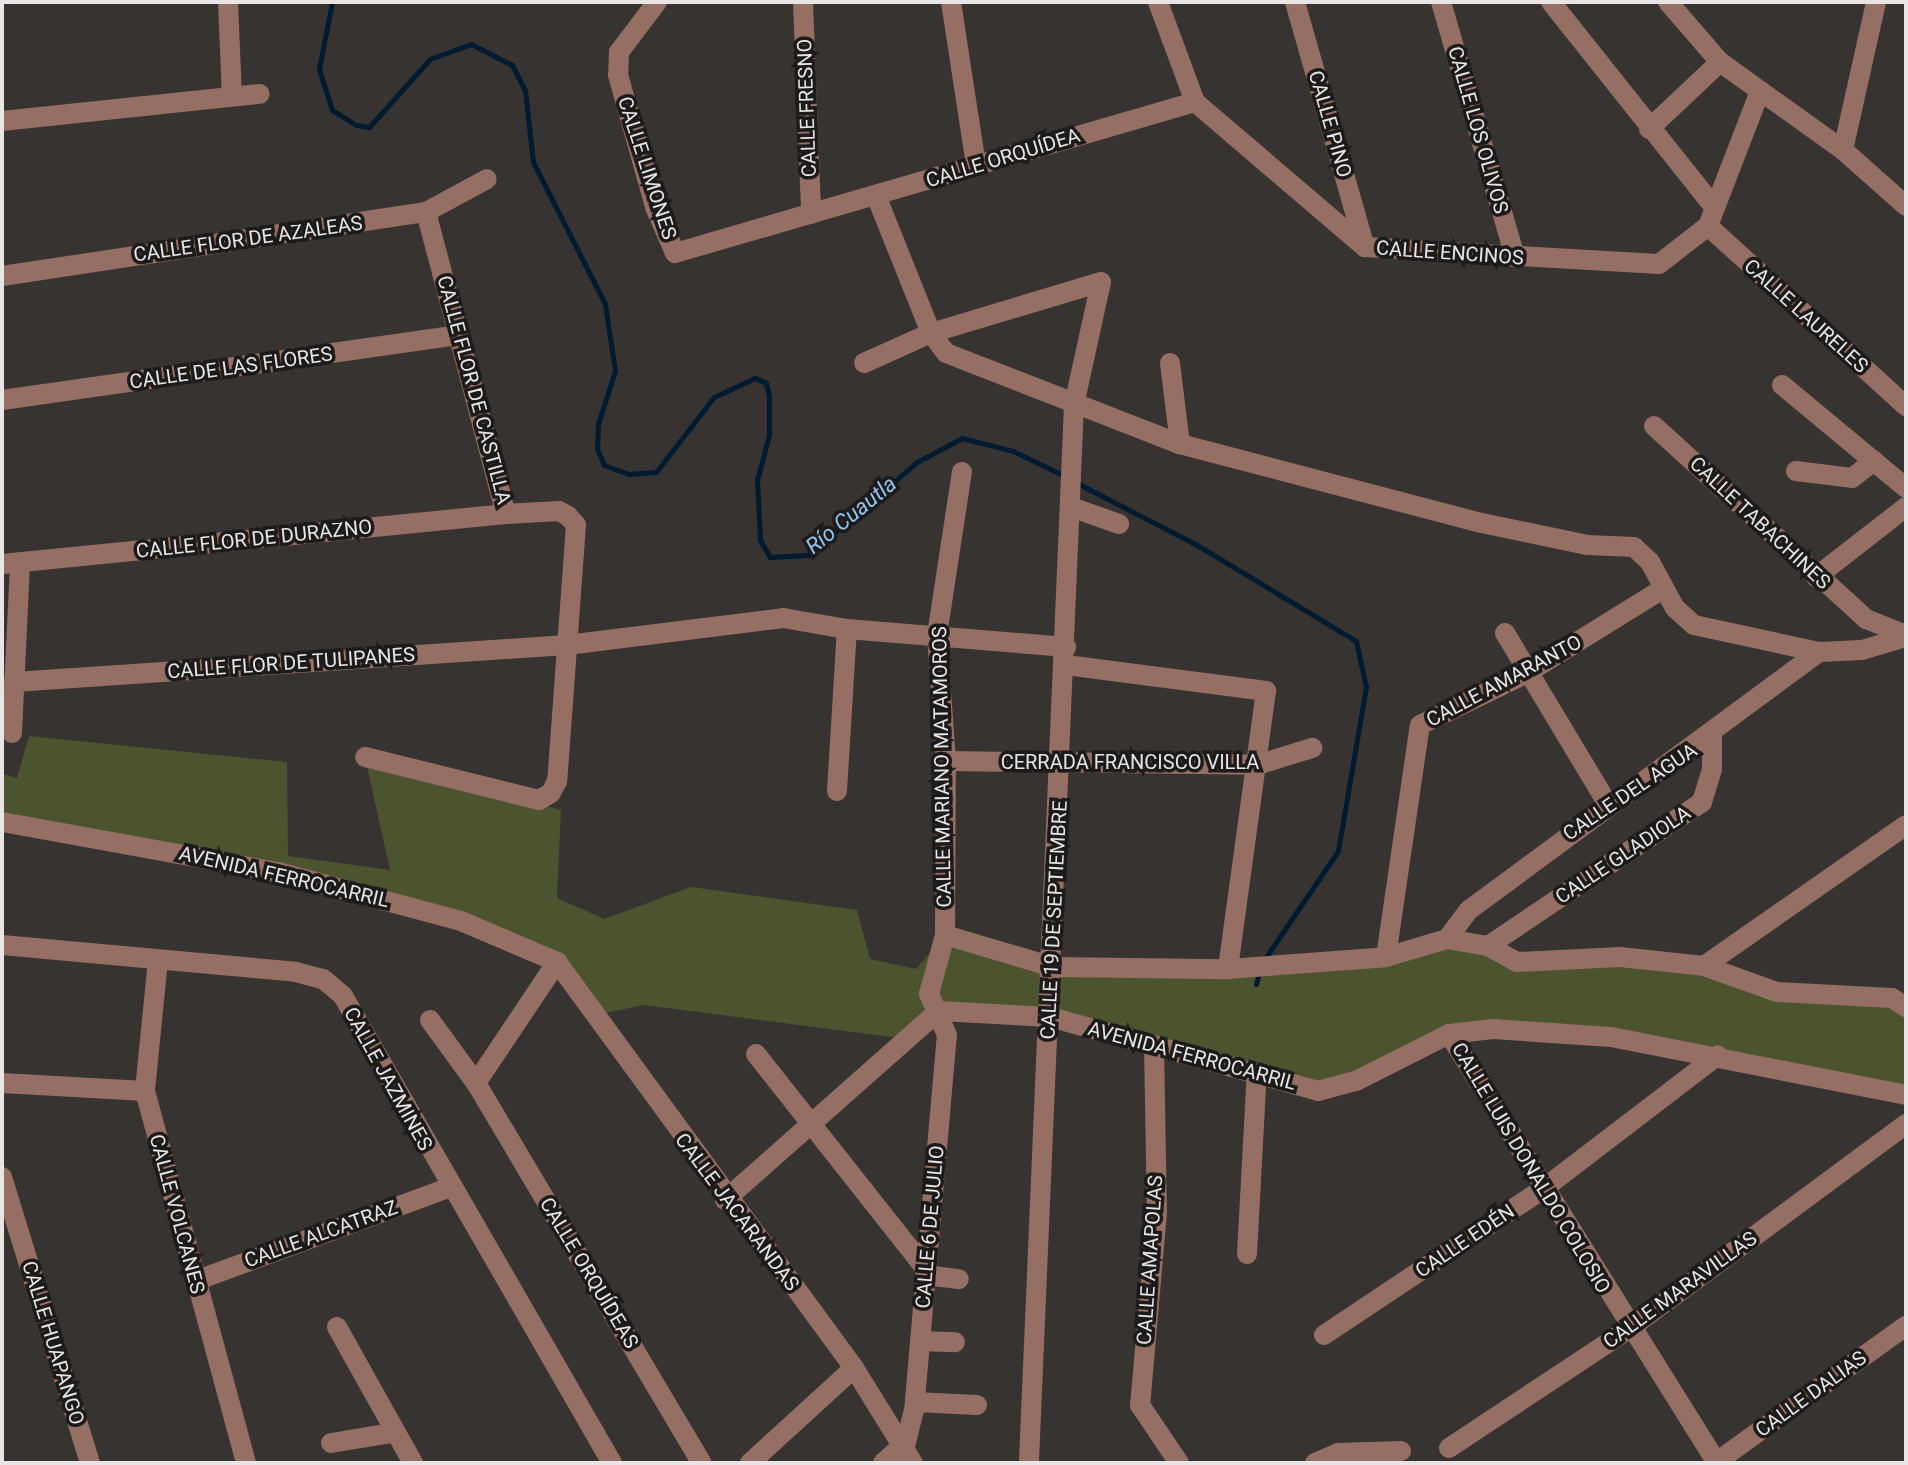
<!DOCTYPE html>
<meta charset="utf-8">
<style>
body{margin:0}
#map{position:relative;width:1908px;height:1465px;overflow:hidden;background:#373331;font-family:Roboto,sans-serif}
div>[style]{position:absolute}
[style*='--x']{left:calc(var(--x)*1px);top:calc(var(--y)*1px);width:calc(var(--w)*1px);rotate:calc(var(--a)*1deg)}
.green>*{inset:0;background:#4c532f}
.stream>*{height:5px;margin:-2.5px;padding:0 2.5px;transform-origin:2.5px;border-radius:2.5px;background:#001a30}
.minor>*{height:20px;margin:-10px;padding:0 10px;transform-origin:10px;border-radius:10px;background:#956f63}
span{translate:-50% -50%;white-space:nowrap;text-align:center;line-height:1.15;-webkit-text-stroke:7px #1d1b1a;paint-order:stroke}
.street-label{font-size:20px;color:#e8e5e4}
.water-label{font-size:22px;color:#90c5f3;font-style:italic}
.frame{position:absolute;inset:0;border:4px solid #e8e5e4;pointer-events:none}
</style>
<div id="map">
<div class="green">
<div style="clip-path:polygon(29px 736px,287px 762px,288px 856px,390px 870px,365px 757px,561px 810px,557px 898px,604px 919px,691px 887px,857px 910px,870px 959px,916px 969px,945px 935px,1053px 967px,1228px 969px,1447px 939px,1517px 962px,1620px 957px,1777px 992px,1906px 1007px,1906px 1095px,1718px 1055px,1493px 1029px,1318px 1091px,1050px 1017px,939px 1011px,907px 1039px,644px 1005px,595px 1015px,557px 962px,461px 921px,2px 822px,2px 774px,17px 778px)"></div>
</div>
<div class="stream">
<div style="--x:332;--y:2;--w:68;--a:101"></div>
<div style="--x:319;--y:69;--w:43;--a:72.4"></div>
<div style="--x:332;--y:110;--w:28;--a:32"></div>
<div style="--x:356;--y:125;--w:13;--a:9"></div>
<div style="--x:369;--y:127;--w:91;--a:-48.1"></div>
<div style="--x:430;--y:59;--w:44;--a:-20.1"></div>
<div style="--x:471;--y:44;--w:46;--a:27.1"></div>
<div style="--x:512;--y:65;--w:28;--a:63"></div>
<div style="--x:525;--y:90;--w:72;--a:83.7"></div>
<div style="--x:533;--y:162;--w:159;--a:63.1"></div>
<div style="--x:605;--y:304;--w:68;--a:81.5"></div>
<div style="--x:615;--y:371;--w:56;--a:107.8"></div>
<div style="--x:598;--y:424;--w:25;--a:92"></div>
<div style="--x:597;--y:449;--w:17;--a:66"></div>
<div style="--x:604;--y:465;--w:27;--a:20"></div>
<div style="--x:629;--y:474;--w:27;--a:-4"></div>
<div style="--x:656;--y:472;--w:95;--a:-52.3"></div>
<div style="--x:714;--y:397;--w:45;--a:-24.9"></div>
<div style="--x:755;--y:378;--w:12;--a:24"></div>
<div style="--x:766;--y:383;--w:13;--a:77"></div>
<div style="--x:769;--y:396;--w:39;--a:90"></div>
<div style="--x:769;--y:435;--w:47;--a:104.9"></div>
<div style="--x:757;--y:480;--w:60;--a:87.1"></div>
<div style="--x:760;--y:540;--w:20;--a:60"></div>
<div style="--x:770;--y:557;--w:38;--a:-3"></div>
<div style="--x:808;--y:555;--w:143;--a:-40.5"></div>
<div style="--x:917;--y:462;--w:51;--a:-28.1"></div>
<div style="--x:962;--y:438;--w:53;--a:14.3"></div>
<div style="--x:1013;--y:451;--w:58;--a:25.7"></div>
<div style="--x:1077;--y:483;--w:135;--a:27.3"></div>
<div style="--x:1197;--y:545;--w:186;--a:31.1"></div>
<div style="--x:1356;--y:641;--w:47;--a:77.7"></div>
<div style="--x:1366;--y:687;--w:166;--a:99.7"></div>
<div style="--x:1338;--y:851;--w:132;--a:124.2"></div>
<div style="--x:1256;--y:984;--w:11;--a:-75"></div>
</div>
<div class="minor">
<div style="--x:228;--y:2;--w:94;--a:87.6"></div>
<div style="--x:657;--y:2;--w:63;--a:127.2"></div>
<div style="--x:619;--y:52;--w:23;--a:92"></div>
<div style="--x:618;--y:75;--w:137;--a:74.3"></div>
<div style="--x:655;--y:207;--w:50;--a:66.5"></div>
<div style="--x:675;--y:253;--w:541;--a:-16.19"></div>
<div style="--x:803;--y:2;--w:212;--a:87.8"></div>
<div style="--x:951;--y:2;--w:165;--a:81.3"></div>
<div style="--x:1158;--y:2;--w:107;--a:69.7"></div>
<div style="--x:1195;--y:102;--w:223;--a:40.5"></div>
<div style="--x:1365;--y:247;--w:294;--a:3.3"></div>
<div style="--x:1659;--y:264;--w:62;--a:-37.8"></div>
<div style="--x:1708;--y:226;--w:145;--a:-68.9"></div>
<div style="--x:1295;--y:2;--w:255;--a:74.1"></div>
<div style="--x:1441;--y:2;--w:266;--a:73.8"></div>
<div style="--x:1551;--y:2;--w:262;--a:51.5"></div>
<div style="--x:1668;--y:2;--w:79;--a:49.1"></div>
<div style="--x:1720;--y:62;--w:151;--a:35.6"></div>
<div style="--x:1843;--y:150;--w:84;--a:41.6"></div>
<div style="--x:2;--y:121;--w:259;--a:-6"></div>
<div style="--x:1649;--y:129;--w:98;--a:-43.3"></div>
<div style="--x:1843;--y:150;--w:152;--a:-77.4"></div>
<div style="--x:877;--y:198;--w:145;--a:68.2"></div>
<div style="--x:931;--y:333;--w:25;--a:53"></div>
<div style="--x:946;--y:353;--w:251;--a:21.3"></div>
<div style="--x:1180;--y:444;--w:307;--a:14.7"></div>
<div style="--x:1477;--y:522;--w:112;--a:11.8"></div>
<div style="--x:1587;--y:545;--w:47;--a:2.4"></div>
<div style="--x:1634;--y:547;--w:22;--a:43"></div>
<div style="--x:1650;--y:562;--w:52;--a:61.5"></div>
<div style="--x:1675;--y:608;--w:25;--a:42"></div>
<div style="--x:1694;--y:625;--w:128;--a:12.2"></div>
<div style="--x:1819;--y:652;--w:43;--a:-2.7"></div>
<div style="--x:1862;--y:650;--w:46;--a:-16.5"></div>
<div style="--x:426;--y:212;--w:312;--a:75.2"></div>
<div style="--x:1708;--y:226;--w:268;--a:42.3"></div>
<div style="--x:2;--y:276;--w:429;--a:-8.6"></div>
<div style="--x:426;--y:212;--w:69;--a:-28.4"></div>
<div style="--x:864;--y:363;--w:73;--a:-24.1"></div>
<div style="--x:931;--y:333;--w:177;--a:-16.7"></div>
<div style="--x:1101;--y:282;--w:126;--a:102.4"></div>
<div style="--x:1074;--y:405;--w:1059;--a:92.44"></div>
<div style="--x:1170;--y:363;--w:82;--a:83"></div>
<div style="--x:1782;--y:385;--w:161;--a:39.7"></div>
<div style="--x:2;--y:400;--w:462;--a:-8.1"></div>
<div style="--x:1654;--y:426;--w:287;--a:42.3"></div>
<div style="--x:1866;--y:619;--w:43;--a:21.8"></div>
<div style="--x:1796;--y:471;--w:56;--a:7.1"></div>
<div style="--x:1852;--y:478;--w:28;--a:-38"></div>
<div style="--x:1071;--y:507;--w:51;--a:19.5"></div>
<div style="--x:2;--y:564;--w:506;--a:-5.67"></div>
<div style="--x:506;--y:514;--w:53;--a:-3.2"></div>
<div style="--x:559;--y:511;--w:10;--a:29"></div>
<div style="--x:568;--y:516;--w:12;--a:48"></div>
<div style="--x:576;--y:525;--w:257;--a:94.2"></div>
<div style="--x:557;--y:781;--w:13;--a:117"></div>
<div style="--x:551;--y:793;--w:14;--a:150"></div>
<div style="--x:539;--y:800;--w:179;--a:-166.1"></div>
<div style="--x:1816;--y:577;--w:114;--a:-37.9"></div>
<div style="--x:1505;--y:633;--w:198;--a:59"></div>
<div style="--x:1066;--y:665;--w:202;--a:7.4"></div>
<div style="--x:1266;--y:691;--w:281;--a:97.8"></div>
<div style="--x:14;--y:682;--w:554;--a:-3.83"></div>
<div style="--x:567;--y:645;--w:218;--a:-7.1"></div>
<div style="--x:783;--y:618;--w:65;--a:9.8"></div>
<div style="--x:847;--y:629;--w:220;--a:4.7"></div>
<div style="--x:12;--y:733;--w:171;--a:-87.3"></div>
<div style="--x:946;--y:761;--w:311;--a:0.7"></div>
<div style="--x:1257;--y:765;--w:58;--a:-17.2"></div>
<div style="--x:837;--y:791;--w:162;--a:-86.5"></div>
<div style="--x:2;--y:822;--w:280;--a:10.3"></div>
<div style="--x:278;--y:872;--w:189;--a:15"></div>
<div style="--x:461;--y:921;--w:104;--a:23.1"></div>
<div style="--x:557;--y:962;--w:503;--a:53.81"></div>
<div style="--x:854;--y:1368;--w:112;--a:58.2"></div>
<div style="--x:945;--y:935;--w:113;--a:16.5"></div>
<div style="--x:1053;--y:967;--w:175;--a:0.7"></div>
<div style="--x:1228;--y:969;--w:158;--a:-4.3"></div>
<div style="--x:1386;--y:957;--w:64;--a:-16.4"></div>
<div style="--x:1447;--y:939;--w:42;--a:9.7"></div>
<div style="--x:1488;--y:946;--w:33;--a:29"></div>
<div style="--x:1517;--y:962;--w:103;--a:-2.8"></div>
<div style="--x:1620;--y:957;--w:84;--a:6.1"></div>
<div style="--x:1704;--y:966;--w:77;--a:19.6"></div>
<div style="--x:1777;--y:992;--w:115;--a:3"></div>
<div style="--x:1892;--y:998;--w:17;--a:33"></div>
<div style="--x:1447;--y:939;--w:36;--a:-53"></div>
<div style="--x:1469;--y:910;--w:435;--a:-36.4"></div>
<div style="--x:2;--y:945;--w:295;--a:5.2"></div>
<div style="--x:296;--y:972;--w:28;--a:15"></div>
<div style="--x:323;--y:979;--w:26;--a:40"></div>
<div style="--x:343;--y:996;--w:539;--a:60.06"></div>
<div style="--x:1488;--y:946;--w:258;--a:-33.9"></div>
<div style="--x:1702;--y:802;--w:34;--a:-73"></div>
<div style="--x:1712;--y:769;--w:33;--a:-90"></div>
<div style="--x:1386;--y:957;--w:234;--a:-81.7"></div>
<div style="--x:1420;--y:725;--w:119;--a:-25.9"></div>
<div style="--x:1527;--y:673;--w:161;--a:-31.8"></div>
<div style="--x:158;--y:960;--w:132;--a:95.7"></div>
<div style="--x:145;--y:1091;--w:385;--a:74.8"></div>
<div style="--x:1704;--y:966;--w:246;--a:-34.9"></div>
<div style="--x:939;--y:1011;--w:111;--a:3.1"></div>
<div style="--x:1050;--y:1017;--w:278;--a:15.4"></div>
<div style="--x:1318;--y:1091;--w:39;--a:-15"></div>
<div style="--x:1356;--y:1081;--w:104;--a:-26.8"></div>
<div style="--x:1449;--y:1034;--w:44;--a:-6.5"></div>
<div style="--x:1493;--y:1029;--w:118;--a:3.9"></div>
<div style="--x:1611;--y:1037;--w:301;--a:11.1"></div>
<div style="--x:430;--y:1020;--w:78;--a:53.9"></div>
<div style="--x:476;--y:1083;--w:442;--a:59.3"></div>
<div style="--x:1449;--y:1034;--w:506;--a:58.01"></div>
<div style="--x:1154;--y:1045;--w:167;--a:89"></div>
<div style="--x:1157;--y:1212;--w:194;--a:95"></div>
<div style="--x:1140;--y:1405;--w:70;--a:56.1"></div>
<div style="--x:756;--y:1054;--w:273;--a:51.7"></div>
<div style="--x:2;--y:1083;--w:143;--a:3.2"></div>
<div style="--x:476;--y:1083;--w:146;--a:-56.2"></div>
<div style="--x:2;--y:1177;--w:299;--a:72.9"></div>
<div style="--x:725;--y:1200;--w:286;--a:-41.5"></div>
<div style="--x:1247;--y:1254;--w:182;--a:-86.9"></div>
<div style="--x:925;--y:1275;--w:34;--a:7"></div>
<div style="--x:195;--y:1281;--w:270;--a:-20.2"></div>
<div style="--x:337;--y:1327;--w:156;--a:60.8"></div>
<div style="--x:1324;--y:1335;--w:263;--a:-33.7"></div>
<div style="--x:1543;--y:1189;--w:220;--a:-37.4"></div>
<div style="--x:920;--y:1341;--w:35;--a:2"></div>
<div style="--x:915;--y:1402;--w:62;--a:2.8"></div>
<div style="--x:331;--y:1443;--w:62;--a:-9.3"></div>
<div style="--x:1449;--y:1448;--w:216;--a:-33.5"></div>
<div style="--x:1629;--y:1329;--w:345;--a:-36.5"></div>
<div style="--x:750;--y:1463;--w:141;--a:-42.4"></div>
<div style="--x:883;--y:1463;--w:31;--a:-42"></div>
<div style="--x:906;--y:1442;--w:32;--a:-76"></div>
<div style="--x:914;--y:1411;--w:377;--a:-85"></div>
<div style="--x:947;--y:1035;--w:45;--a:-113.7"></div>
<div style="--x:929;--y:994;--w:61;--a:-74.8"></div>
<div style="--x:945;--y:935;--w:174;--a:-89.7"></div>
<div style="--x:946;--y:761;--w:126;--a:-94.1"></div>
<div style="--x:937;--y:635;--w:165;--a:-81.3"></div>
<div style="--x:1315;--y:1463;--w:25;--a:-23"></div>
<div style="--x:1338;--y:1453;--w:63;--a:-1.8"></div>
<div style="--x:1715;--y:1463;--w:235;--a:-35.7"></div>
</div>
<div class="street-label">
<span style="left:807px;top:108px;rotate:-92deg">CALLE FRESNO</span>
<span style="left:1330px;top:124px;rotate:74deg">CALLE PINO</span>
<span style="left:1478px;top:130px;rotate:74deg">CALLE LOS OLIVOS</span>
<span style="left:1003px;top:158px;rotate:-17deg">CALLE ORQUÍDEA</span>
<span style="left:647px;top:168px;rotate:72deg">CALLE LIMONES</span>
<span style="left:248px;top:239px;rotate:-8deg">CALLE FLOR DE AZALEAS</span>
<span style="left:1450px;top:253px;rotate:4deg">CALLE ENCINOS</span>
<span style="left:1806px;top:316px;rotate:42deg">CALLE LAURELES</span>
<span style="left:231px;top:368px;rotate:-8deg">CALLE DE LAS FLORES</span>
<span style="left:474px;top:390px;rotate:75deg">CALLE FLOR DE CASTILLA</span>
<span style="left:1760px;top:523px;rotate:43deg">CALLE TABACHINES</span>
<span style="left:254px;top:539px;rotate:-6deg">CALLE FLOR DE DURAZNO</span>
<span style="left:291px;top:663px;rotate:-4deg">CALLE FLOR DE TULIPANES</span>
<span style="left:1504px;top:681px;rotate:-28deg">CALLE AMARANTO</span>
<span style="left:1130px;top:762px">CERRADA FRANCISCO VILLA</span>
<span style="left:942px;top:767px;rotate:-91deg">CALLE MARIANO MATAMOROS</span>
<span style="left:1630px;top:792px;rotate:-34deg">CALLE DEL AGUA</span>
<span style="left:1623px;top:855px;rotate:-34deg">CALLE GLADIOLA</span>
<span style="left:284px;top:877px;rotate:13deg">AVENIDA FERROCARRIL</span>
<span style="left:1054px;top:920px;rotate:-87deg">CALLE 19 DE SEPTIEMBRE</span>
<span style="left:1192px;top:1056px;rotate:15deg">AVENIDA FERROCARRIL</span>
<span style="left:388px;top:1079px;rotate:61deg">CALLE JAZMINES</span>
<span style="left:1531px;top:1168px;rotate:59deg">CALLE LUIS DONALDO COLOSIO</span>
<span style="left:737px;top:1212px;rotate:53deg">CALLE JACARANDAS</span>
<span style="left:177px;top:1214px;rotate:75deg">CALLE VOLCANES</span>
<span style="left:930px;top:1227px;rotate:-85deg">CALLE 6 DE JULIO</span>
<span style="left:321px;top:1234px;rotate:-20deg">CALLE ALCATRAZ</span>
<span style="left:1465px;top:1241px;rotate:-34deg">CALLE EDÉN</span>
<span style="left:1150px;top:1260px;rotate:-86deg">CALLE AMAPOLAS</span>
<span style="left:589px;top:1273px;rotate:59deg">CALLE ORQUÍDEAS</span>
<span style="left:1680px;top:1290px;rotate:-36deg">CALLE MARAVILLAS</span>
<span style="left:53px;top:1343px;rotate:73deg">CALLE HUAPANGO</span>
<span style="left:1811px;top:1394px;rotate:-36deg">CALLE DALIAS</span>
</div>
<div class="water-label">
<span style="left:851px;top:515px;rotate:-39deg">Río Cuautla</span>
</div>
<div class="frame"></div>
</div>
